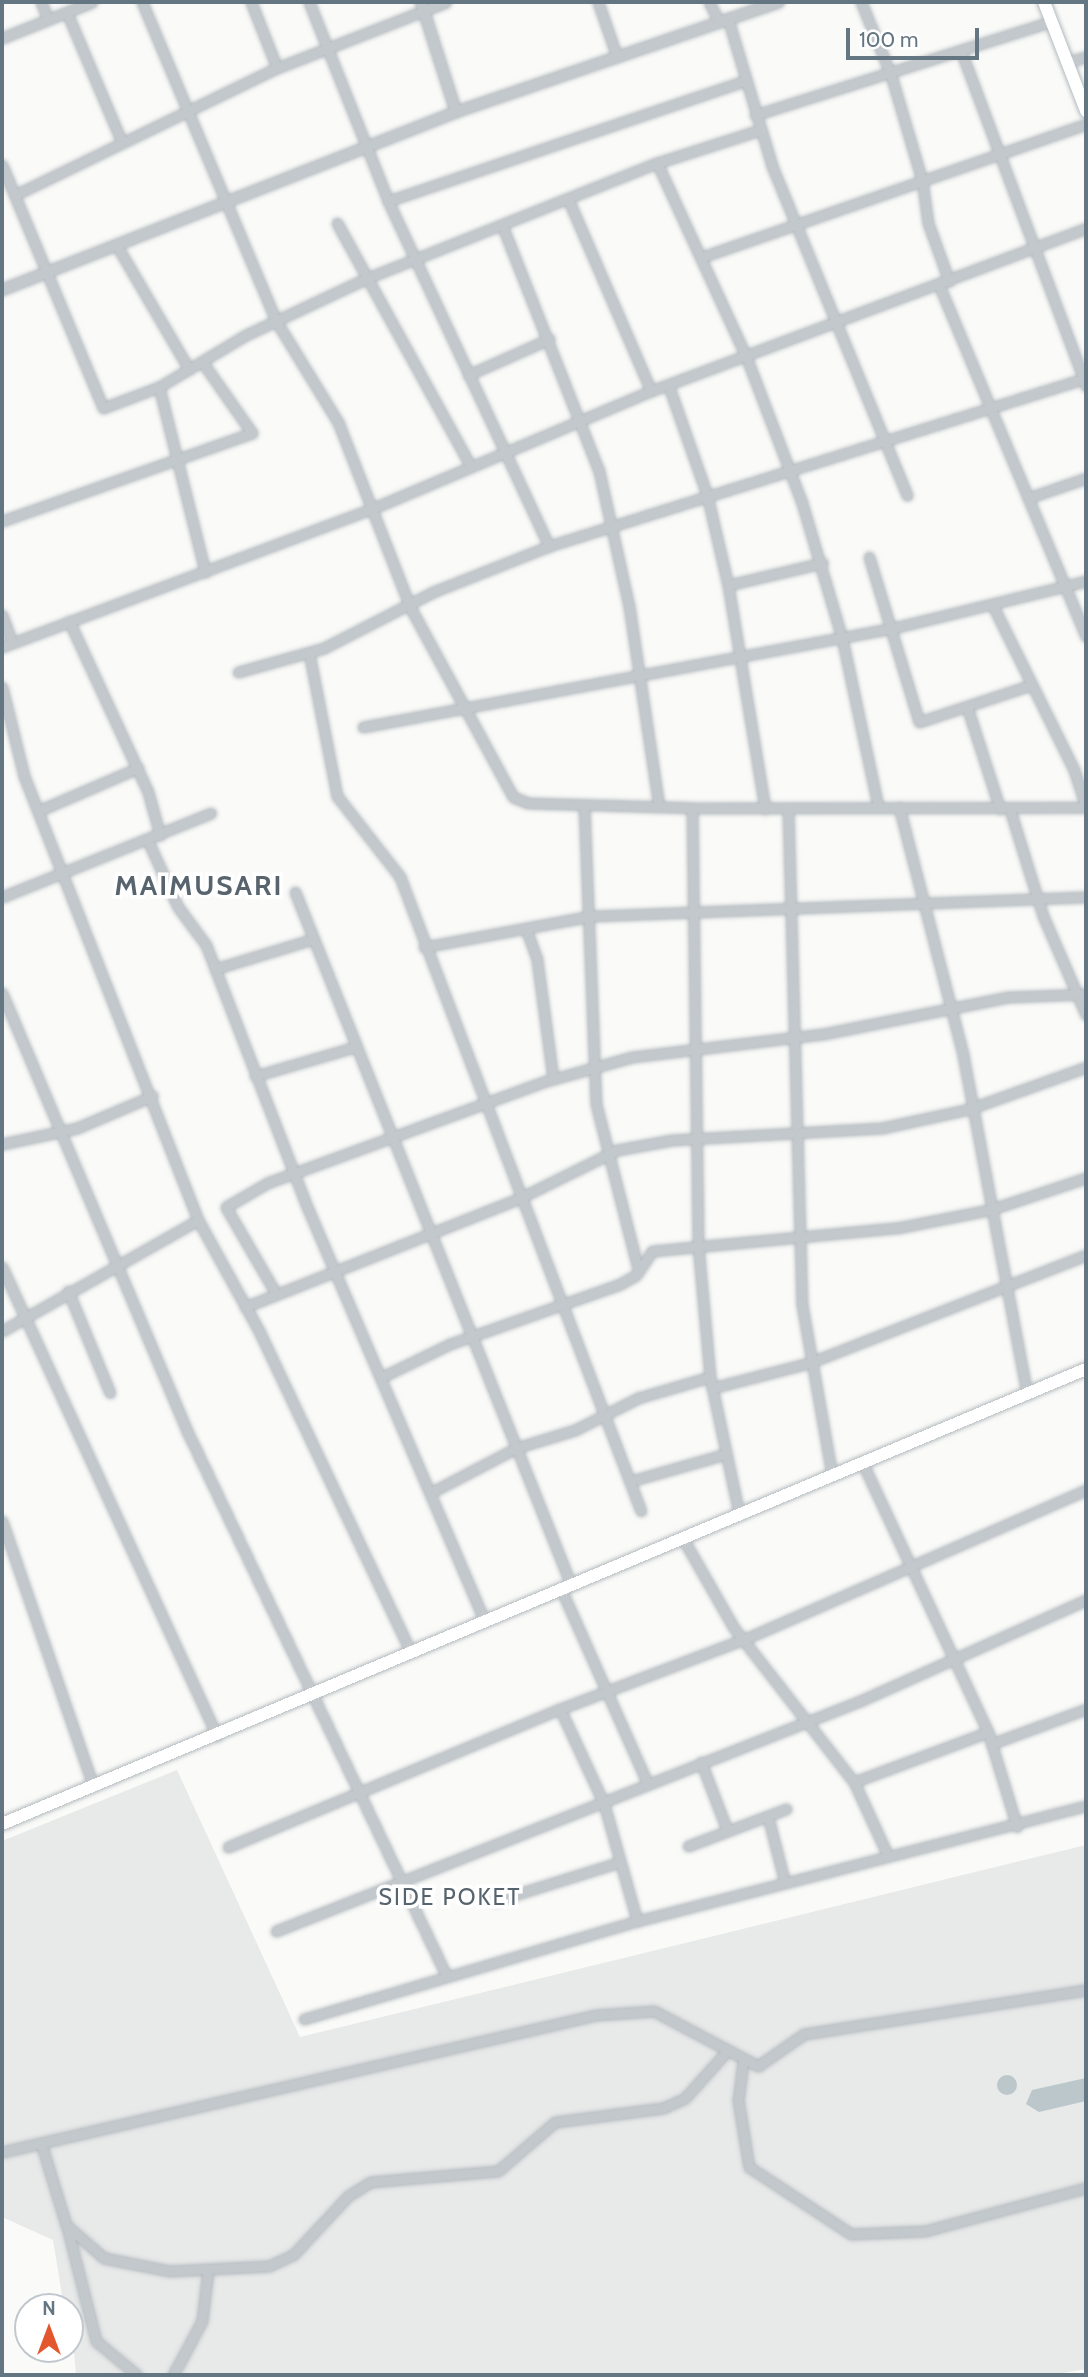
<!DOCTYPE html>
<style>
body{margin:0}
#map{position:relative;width:1088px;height:2377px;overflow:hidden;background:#fafaf8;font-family:Cabin,sans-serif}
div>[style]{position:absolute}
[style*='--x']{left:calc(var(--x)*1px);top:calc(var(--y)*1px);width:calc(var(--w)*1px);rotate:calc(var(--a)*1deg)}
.built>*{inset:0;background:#e8e9e9}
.water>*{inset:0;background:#bbc7cb}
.round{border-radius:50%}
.roads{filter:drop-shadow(0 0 2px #b3babf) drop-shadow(0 0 2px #b3babf)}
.minor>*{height:9px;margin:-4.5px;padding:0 4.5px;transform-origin:4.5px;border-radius:4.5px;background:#c3c8cc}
.tertiary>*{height:10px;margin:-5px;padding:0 5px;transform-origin:5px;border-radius:5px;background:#c3c8cc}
.secondary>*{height:12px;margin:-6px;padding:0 6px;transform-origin:6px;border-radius:6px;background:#fff}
span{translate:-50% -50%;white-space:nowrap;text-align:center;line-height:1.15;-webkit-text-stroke:7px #fff;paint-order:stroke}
.neighbourhood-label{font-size:23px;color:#57646e;letter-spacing:2px}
.district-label{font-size:28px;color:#57646e;font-weight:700;letter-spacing:2px}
.frame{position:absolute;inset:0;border:4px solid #657683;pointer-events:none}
.north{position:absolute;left:14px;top:2293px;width:70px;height:70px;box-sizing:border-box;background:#fff;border:2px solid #c1c8cd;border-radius:50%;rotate:0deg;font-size:19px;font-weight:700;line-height:28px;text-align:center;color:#657683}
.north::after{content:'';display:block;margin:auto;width:24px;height:32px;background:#e4572e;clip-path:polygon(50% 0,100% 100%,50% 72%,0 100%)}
.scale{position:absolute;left:846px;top:28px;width:133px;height:32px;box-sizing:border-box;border:4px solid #657683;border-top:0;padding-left:9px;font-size:21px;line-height:24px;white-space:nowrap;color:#657683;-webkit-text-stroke:5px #fff;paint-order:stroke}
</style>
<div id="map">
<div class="built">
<div style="clip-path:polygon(177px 1770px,300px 2037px,1086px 1845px,1086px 2369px,1051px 2375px,76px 2375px,70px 2307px,64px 2307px,53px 2240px,2px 2217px,2px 1841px)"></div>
</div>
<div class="water">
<div class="round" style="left:997px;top:2075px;width:20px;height:20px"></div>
<div style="clip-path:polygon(1086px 2078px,1086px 2101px,1039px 2112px,1026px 2104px,1032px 2090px)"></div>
</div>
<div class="roads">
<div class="minor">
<div style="--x:41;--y:2;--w:18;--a:68"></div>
<div style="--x:142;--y:2;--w:346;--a:67.2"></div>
<div style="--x:276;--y:321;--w:119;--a:58.5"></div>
<div style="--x:338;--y:422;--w:199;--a:68.7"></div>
<div style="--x:410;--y:607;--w:216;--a:61.5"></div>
<div style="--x:513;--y:797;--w:16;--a:22"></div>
<div style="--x:528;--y:803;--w:164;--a:1.7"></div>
<div style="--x:692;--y:808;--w:394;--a:-0.1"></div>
<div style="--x:251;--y:2;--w:71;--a:68.5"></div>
<div style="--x:309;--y:2;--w:214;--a:68.3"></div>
<div style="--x:388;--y:201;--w:381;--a:65"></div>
<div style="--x:598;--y:2;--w:58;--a:70.9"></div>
<div style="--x:709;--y:2;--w:22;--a:63"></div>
<div style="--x:861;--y:2;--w:79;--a:67.7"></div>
<div style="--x:891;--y:75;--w:109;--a:73.6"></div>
<div style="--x:922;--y:180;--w:43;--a:82.1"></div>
<div style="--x:928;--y:223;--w:62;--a:70.1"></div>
<div style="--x:67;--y:13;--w:138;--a:67"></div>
<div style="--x:728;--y:19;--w:153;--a:73.3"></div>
<div style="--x:772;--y:166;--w:356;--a:67.7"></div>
<div style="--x:2;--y:38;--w:97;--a:-21.8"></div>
<div style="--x:961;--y:51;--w:358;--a:69.5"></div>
<div style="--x:1067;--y:62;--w:20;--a:-15"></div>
<div style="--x:755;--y:115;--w:309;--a:-17.5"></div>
<div style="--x:657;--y:163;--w:216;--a:65.3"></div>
<div style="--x:747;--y:359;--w:154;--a:69.1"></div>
<div style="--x:802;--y:503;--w:141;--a:73.5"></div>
<div style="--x:842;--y:638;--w:172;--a:77.9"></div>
<div style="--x:2;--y:165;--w:263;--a:67.4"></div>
<div style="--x:103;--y:408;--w:60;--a:-20.6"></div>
<div style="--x:159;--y:387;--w:101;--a:-30.9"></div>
<div style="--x:246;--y:335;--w:132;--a:-25.2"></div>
<div style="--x:365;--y:279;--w:314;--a:-21.7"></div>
<div style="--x:657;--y:163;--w:108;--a:-17.8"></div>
<div style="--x:15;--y:195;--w:291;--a:-25.9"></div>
<div style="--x:277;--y:68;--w:181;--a:-21.3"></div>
<div style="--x:568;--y:199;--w:209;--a:66.6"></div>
<div style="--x:388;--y:201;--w:377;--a:-18.6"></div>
<div style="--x:337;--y:223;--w:276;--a:61.2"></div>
<div style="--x:502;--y:225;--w:264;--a:68.5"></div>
<div style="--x:599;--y:471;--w:138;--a:77.5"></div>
<div style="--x:629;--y:606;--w:203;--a:81.5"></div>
<div style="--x:117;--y:246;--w:143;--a:59.7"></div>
<div style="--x:702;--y:257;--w:406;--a:-19.1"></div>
<div style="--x:939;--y:285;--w:381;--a:67.3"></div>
<div style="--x:468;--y:375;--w:89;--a:-24"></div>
<div style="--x:159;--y:387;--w:191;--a:76"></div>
<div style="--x:669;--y:387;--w:114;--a:70.6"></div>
<div style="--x:707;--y:495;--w:92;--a:76.9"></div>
<div style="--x:728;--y:585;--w:227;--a:80.6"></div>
<div style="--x:1028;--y:498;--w:61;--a:-19"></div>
<div style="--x:2;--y:521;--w:265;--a:-19.4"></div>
<div style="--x:252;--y:433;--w:85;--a:-125"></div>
<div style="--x:869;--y:557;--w:172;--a:73.1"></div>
<div style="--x:919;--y:722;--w:118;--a:-18.3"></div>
<div style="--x:728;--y:585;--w:97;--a:-13.2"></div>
<div style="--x:993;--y:606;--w:183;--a:63.7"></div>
<div style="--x:1074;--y:770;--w:39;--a:72"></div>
<div style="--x:2;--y:615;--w:29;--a:70"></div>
<div style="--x:69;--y:621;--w:188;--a:65.2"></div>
<div style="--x:148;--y:792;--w:45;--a:74.4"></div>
<div style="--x:2;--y:647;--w:392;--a:-20.5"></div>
<div style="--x:369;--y:510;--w:306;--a:-22.9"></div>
<div style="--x:651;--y:391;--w:465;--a:-20.5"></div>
<div style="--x:309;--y:653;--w:146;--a:78.9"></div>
<div style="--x:337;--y:796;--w:103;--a:52.1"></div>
<div style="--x:400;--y:877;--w:678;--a:69.19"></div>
<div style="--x:238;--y:672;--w:89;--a:-15.6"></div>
<div style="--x:324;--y:648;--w:123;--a:-27.2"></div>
<div style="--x:433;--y:592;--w:125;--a:-21.6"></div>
<div style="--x:549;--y:546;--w:563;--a:-17.37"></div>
<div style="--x:2;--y:687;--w:92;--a:76.1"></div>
<div style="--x:24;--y:776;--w:477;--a:68.6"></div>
<div style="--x:198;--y:1220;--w:127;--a:61.2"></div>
<div style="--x:259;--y:1331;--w:356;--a:64.7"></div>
<div style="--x:968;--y:710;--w:104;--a:72.1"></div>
<div style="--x:363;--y:727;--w:539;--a:-10.58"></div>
<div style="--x:893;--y:628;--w:199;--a:-13.7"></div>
<div style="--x:584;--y:806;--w:298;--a:87.7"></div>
<div style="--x:596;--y:1104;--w:170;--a:75.7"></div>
<div style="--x:899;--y:807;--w:256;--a:75.5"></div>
<div style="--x:963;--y:1055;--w:346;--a:79.3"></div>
<div style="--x:692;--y:808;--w:437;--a:89.2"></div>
<div style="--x:698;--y:1245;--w:133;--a:84.8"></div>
<div style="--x:710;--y:1377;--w:140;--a:78"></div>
<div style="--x:788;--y:808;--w:497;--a:88.4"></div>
<div style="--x:802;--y:1305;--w:174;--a:80"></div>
<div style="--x:1010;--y:810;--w:111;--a:72.7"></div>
<div style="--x:1043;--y:916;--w:108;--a:66.5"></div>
<div style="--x:38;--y:811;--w:109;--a:-23.3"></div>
<div style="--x:148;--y:841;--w:72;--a:65.6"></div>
<div style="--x:178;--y:907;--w:47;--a:53.6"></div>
<div style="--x:206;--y:945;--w:283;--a:68.9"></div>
<div style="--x:308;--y:1209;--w:448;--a:66.8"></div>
<div style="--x:295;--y:892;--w:746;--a:68.28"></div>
<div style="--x:2;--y:897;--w:225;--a:-21.9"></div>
<div style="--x:526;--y:929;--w:33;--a:70"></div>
<div style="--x:537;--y:960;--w:120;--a:82.3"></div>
<div style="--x:424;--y:947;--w:171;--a:-10.5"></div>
<div style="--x:592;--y:916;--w:494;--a:-2.2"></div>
<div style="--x:215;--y:969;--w:99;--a:-17"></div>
<div style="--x:2;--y:993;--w:478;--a:67.1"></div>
<div style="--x:188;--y:1433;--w:600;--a:64.54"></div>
<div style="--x:255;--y:1076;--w:104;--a:-16.2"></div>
<div style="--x:2;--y:1144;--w:77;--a:-12"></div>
<div style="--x:77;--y:1128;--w:82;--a:-23.1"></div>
<div style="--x:2;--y:1267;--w:516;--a:65.37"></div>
<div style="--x:68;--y:1291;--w:110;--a:67.6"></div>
<div style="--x:275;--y:1292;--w:98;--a:-120"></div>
<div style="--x:226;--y:1207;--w:48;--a:-30.3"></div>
<div style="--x:267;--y:1183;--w:294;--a:-20.1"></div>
<div style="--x:543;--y:1082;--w:92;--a:-15.7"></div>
<div style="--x:632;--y:1057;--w:192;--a:-6.9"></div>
<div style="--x:823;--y:1034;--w:190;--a:-11.3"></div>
<div style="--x:1009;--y:997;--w:77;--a:-2.2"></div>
<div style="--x:245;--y:1307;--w:296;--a:-21.6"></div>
<div style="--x:520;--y:1198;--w:108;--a:-26.3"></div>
<div style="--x:617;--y:1150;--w:56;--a:-10.3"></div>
<div style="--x:672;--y:1140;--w:210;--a:-3.3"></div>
<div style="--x:882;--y:1128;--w:89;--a:-12.3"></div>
<div style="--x:969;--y:1109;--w:124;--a:-19.7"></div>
<div style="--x:2;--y:1331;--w:225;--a:-29.5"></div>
<div style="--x:382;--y:1377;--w:76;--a:-25.9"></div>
<div style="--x:450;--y:1344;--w:180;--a:-19.4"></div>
<div style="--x:620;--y:1284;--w:18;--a:-29"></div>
<div style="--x:636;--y:1275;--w:29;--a:-56"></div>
<div style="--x:652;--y:1251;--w:246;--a:-5.4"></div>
<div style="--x:897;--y:1228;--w:94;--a:-11.1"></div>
<div style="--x:989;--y:1210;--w:102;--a:-18.3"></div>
<div style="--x:712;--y:1388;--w:100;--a:-14.5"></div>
<div style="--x:809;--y:1363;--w:297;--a:-21.3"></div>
<div style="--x:863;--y:1464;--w:296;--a:65"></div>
<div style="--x:988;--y:1732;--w:99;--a:73"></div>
<div style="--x:631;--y:1481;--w:99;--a:-15.9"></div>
<div style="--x:432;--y:1492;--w:95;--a:-27.6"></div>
<div style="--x:516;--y:1448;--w:62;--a:-17"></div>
<div style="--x:575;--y:1430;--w:71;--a:-26.9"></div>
<div style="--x:638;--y:1398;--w:75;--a:-16.3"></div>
<div style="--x:2;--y:1521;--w:280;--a:71"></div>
<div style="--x:682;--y:1537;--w:105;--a:60.3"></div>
<div style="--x:734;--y:1628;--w:195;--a:52.1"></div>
<div style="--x:854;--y:1782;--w:81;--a:65.3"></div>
<div style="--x:561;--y:1589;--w:211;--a:66"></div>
<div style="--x:560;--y:1709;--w:200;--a:-20.8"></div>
<div style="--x:747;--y:1638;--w:370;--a:-23.6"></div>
<div style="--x:991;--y:1744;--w:101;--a:-20.2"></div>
<div style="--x:701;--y:1762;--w:73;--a:69.1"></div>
<div style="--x:854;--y:1782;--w:143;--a:-20.5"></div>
<div style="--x:768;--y:1817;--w:68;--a:75.6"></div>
<div style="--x:688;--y:1846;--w:105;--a:-20.7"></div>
<div style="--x:228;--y:1847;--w:360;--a:-22.6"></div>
<div style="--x:560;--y:1709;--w:105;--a:65.1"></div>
<div style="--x:604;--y:1804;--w:122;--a:74.2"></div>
<div style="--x:495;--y:1901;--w:131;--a:-17.3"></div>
<div style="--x:276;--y:1931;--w:628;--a:-21.5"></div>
<div style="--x:860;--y:1701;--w:248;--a:-24.1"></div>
<div style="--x:304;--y:2019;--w:347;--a:-16.4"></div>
<div style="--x:637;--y:1921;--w:463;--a:-14.4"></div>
<div style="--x:743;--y:2061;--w:39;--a:97"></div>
<div style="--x:738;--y:2100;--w:68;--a:80.7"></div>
<div style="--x:749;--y:2167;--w:122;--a:33.3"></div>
<div style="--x:851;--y:2234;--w:74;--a:-2.3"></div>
<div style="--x:925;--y:2231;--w:167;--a:-15"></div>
<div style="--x:41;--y:2143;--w:86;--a:73"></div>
<div style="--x:66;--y:2225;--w:50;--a:41"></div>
<div style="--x:104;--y:2258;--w:66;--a:11.3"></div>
<div style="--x:169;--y:2271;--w:100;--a:-2.9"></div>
<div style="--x:269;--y:2266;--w:26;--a:-25"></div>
<div style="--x:293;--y:2255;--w:81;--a:-47"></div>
<div style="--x:348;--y:2196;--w:26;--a:-32"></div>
<div style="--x:370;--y:2182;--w:128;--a:-4.9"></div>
<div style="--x:498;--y:2171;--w:75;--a:-40.7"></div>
<div style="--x:555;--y:2122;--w:109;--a:-7.4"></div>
<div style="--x:663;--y:2108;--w:24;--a:-24"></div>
<div style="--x:685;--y:2098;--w:63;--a:-48.2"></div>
<div style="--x:2;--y:2152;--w:610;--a:-12.99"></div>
<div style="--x:596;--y:2015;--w:58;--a:-3.9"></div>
<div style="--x:654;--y:2011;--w:118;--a:27.9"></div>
<div style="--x:758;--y:2066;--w:56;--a:-34.8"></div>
<div style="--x:804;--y:2034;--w:285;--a:-8.9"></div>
<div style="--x:67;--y:2227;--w:118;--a:75.7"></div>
<div style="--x:96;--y:2341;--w:53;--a:39.7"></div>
<div style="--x:173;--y:2375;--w:61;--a:-61.8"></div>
<div style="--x:202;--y:2321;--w:51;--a:-83.3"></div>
</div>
<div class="tertiary">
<div style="--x:421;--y:2;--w:115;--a:72.3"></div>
<div style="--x:2;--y:290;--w:488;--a:-21.4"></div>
<div style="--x:456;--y:112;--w:341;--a:-18.8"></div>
</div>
<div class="secondary">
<div style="--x:1044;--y:2;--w:117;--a:68.9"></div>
<div style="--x:2;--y:1824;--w:1176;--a:-22.77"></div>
</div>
</div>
<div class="neighbourhood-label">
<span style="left:450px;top:1897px">SIDE POKET</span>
</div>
<div class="district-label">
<span style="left:199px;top:885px">MAIMUSARI</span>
</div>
<div class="frame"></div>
<div class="north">N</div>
<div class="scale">100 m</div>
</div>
